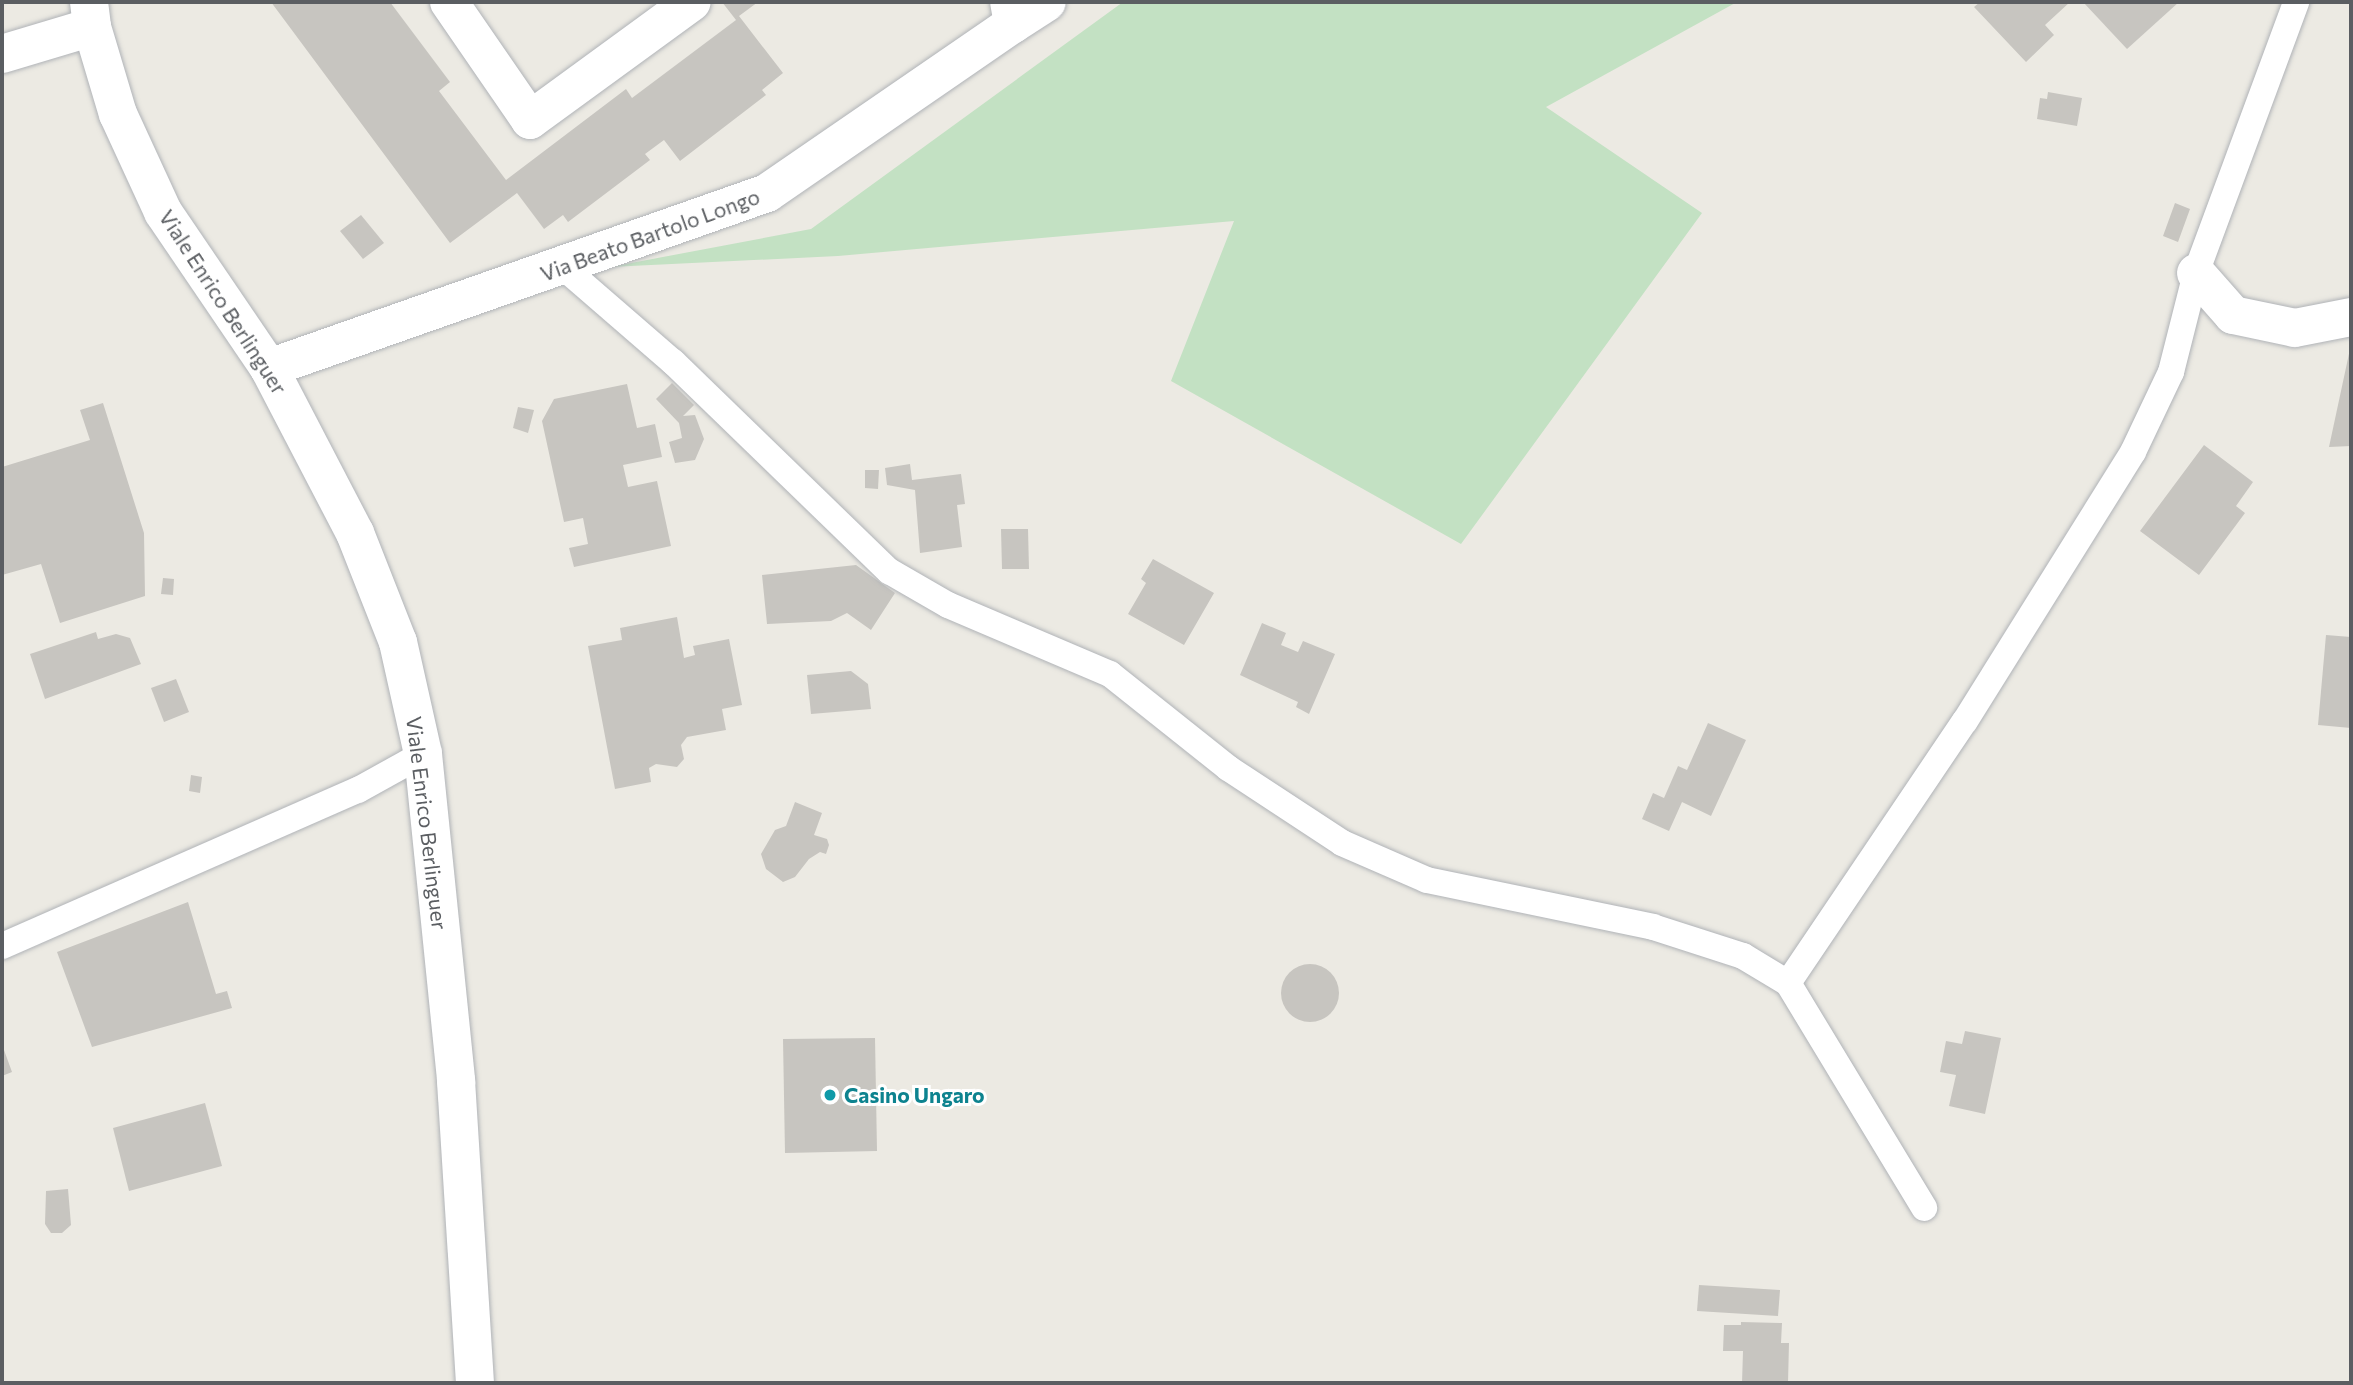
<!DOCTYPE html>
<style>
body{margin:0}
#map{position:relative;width:2353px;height:1385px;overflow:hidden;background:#eceae3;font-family:Commissioner,sans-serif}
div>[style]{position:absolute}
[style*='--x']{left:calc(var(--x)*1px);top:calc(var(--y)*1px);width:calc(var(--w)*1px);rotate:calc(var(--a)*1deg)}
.green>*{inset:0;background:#c3e1c3}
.building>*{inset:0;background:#c7c5c0}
.round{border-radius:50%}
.roads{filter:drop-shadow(0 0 2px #b0b3b7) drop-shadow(0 0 2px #b0b3b7)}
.service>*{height:26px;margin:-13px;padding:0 13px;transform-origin:13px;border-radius:13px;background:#fff}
.minor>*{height:38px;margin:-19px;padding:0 19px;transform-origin:19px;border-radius:19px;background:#fff}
.secondary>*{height:38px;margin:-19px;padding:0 19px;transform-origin:19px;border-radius:19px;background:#fff}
.dots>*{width:19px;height:19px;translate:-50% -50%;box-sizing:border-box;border:4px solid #fff;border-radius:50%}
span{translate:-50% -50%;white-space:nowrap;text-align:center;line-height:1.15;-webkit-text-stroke:6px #fff;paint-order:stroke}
.street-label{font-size:21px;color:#5b5e62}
.culture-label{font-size:21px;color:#0d838f;font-weight:700}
.left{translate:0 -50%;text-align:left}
.frame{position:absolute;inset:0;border:4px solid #5b5e62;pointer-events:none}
</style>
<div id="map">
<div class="green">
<div style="clip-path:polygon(1123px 2px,1737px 2px,1546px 107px,1702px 213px,1461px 544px,1171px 381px,1234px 221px,838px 256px,610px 267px,811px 229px)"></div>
</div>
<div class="building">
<div style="clip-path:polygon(271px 2px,390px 2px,450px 82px,439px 91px,506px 180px,626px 89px,632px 98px,736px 20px,722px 2px,758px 2px,739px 16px,783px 73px,762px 90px,766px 95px,680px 161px,664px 140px,645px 154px,650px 160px,568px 222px,563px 215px,544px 229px,517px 193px,450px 243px)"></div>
<div style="clip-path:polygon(1980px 2px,2070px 2px,2045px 25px,2054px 35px,2026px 62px,1974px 7px)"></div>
<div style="clip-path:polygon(2083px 2px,2179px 2px,2127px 49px)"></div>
<div style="clip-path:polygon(2048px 92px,2082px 98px,2077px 126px,2037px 119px,2040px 98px,2047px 99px)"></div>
<div style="clip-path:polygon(2175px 203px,2190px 209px,2178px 242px,2163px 236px)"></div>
<div style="clip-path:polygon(361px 215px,384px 243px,363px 259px,340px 231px)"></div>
<div style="clip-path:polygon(2350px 349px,2351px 446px,2329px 447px)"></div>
<div style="clip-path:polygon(672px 383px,694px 405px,683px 416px,695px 415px,704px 439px,695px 460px,675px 463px,669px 442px,682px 438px,679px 423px,656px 399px)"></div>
<div style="clip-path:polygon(627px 384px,637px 428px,655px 424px,662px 457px,623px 465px,628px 487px,657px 481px,671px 546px,574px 567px,569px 548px,588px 544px,583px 518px,564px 522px,542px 421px,554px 399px)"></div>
<div style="clip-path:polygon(103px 403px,144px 533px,145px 596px,60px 623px,41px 564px,2px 575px,2px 467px,90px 440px,80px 410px)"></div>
<div style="clip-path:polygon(518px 407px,534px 410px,528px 433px,513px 428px)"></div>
<div style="clip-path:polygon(2204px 445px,2253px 482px,2236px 506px,2245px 513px,2199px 575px,2140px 531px)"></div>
<div style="clip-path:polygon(910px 464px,912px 480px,961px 474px,965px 504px,957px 505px,962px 547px,920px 553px,915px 490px,887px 485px,885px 468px)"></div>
<div style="clip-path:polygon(865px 470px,879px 470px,878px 489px,865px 488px)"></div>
<div style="clip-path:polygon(1001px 529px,1028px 529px,1029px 569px,1002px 569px)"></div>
<div style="clip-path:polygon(1153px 559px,1214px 593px,1184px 645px,1128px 614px,1146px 583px,1141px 579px)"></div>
<div style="clip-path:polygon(856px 565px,895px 593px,871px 630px,847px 613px,831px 621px,767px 624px,762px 575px)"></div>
<div style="clip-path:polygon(163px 578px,174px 579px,173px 595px,161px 594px)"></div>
<div style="clip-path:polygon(677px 617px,684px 658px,695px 655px,693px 646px,729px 639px,742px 705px,722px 709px,726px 730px,687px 737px,681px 745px,684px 759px,677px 767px,656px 764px,649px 768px,651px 782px,615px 789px,588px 646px,622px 640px,620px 628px)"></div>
<div style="clip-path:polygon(1262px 623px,1286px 633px,1281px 645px,1298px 652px,1303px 641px,1335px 654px,1309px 714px,1296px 707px,1298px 702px,1240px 675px)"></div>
<div style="clip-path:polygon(96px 632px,98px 639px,116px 634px,130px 638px,141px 664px,45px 699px,30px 654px)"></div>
<div style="clip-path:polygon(2326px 635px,2351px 637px,2351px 728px,2318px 725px)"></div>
<div style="clip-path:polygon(851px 671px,868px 684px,871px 709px,811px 714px,807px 675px)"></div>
<div style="clip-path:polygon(176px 679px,189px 712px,164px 722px,151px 688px)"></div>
<div style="clip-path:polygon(1708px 723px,1746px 740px,1711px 816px,1682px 802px,1669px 831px,1642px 819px,1653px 793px,1664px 798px,1678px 766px,1687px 770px)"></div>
<div style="clip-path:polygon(191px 775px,202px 777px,200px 793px,189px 791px)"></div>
<div style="clip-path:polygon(795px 802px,822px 813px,814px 835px,827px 839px,829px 845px,826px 854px,820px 852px,809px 859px,795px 877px,783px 882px,766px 869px,761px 854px,775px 830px,786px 826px)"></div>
<div style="clip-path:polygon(188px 902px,216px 994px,227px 991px,232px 1008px,92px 1047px,57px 952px)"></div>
<div class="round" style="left:1281px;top:964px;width:58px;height:58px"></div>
<div style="clip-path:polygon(1965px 1031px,2001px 1038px,1985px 1114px,1949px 1106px,1956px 1075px,1940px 1072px,1946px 1041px,1962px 1044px)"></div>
<div style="clip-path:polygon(875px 1038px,877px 1151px,785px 1153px,783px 1039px)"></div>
<div style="clip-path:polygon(4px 1050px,12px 1072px,2px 1076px,2px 1051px)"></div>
<div style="clip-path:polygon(205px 1103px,222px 1166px,129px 1191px,113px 1128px)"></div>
<div style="clip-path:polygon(68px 1189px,71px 1225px,62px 1233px,51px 1233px,45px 1224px,46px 1191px)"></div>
<div style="clip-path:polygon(1699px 1285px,1780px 1290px,1778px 1316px,1697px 1311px)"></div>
<div style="clip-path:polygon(1741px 1322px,1782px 1323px,1781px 1343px,1789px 1343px,1788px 1383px,1742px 1383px,1743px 1351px,1723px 1351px,1724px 1325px,1741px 1325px)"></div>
</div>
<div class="roads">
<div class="service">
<div style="--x:562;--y:266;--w:147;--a:40.9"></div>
<div style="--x:673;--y:362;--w:301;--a:44.1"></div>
<div style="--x:889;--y:571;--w:68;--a:30"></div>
<div style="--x:948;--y:605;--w:176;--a:23.1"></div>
<div style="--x:1110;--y:674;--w:151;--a:38.5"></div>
<div style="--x:1228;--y:768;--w:136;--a:33.3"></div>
<div style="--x:1342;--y:843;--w:93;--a:23.5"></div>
<div style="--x:1427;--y:880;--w:231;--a:11.7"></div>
<div style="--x:1653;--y:927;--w:95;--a:17.9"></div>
<div style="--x:1743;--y:956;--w:52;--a:31"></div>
<div style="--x:1788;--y:983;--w:263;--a:58.8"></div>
<div style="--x:2;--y:946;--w:389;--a:-23.7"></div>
<div style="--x:358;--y:790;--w:74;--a:-29"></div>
<div style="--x:1788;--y:983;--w:316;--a:-56"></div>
<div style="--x:1965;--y:721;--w:317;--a:-58"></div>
<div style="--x:2133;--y:452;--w:89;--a:-64.6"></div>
<div style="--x:2171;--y:372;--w:102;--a:-75.8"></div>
<div style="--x:2196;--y:273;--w:289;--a:-69.7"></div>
</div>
<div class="minor">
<div style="--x:449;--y:2;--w:143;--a:55.5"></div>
<div style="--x:530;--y:120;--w:200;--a:-36.1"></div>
<div style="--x:1013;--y:24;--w:40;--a:-32.9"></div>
<div style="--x:2;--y:54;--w:94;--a:-16.7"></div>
<div style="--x:2196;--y:273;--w:56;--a:48.6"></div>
<div style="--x:2233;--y:315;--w:63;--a:11.8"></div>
<div style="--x:2295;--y:328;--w:57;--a:-11.1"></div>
<div style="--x:269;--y:368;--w:528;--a:-19.36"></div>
<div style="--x:767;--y:193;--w:298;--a:-34.5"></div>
<div style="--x:1013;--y:24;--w:22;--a:-100"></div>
</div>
<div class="secondary">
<div style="--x:89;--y:2;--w:25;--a:83"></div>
<div style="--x:92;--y:27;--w:91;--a:73.4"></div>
<div style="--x:118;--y:114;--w:108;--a:65.3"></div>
<div style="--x:163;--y:212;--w:189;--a:55.8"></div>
<div style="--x:269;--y:368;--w:186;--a:62.5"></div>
<div style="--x:355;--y:533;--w:117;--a:68.5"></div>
<div style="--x:398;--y:642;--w:115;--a:77.4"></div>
<div style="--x:423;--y:754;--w:329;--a:84.2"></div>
<div style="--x:456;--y:1081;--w:303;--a:86.4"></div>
</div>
</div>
<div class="dots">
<div style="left:830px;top:1095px;background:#0f9aa8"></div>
</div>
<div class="street-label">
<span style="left:650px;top:235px;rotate:-20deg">Via Beato Bartolo Longo</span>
<span style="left:223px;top:302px;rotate:57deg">Viale Enrico Berlinguer</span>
<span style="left:427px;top:823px;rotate:83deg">Viale Enrico Berlinguer</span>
</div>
<div class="culture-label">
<span class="left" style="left:844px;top:1095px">Casino Ungaro</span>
</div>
<div class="frame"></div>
</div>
